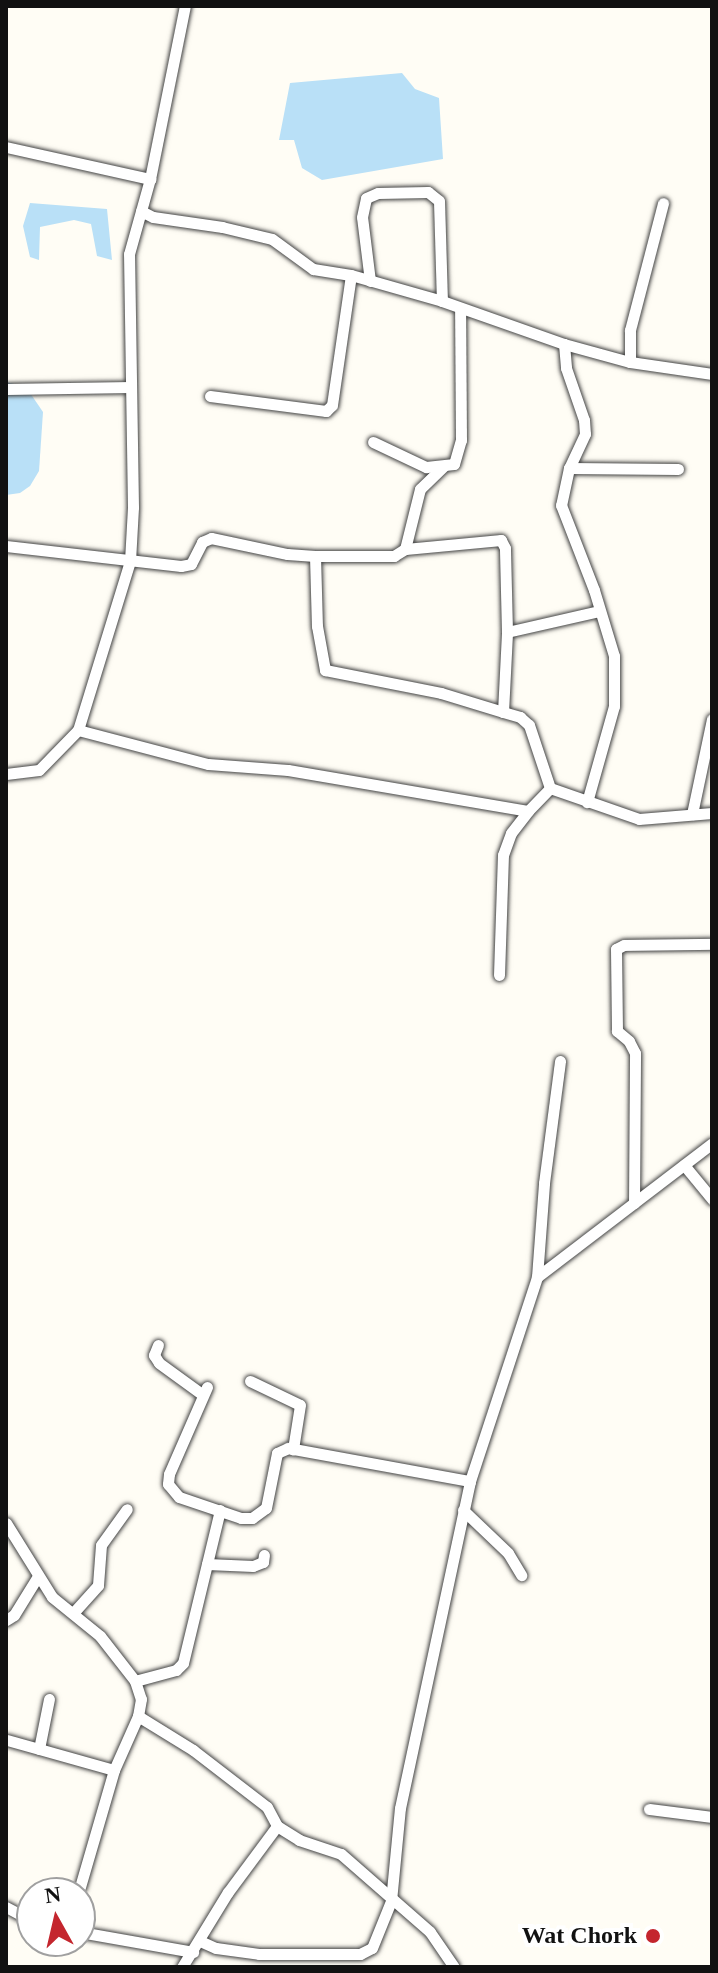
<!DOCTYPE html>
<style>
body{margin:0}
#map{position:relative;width:718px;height:1973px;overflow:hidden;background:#fffdf5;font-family:"Times New Roman",serif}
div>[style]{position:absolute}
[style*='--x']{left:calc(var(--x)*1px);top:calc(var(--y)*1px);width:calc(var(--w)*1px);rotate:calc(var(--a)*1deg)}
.water>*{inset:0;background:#b9e0f7}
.roads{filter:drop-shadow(0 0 2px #444) drop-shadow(0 0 2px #444)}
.street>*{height:11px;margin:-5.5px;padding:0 5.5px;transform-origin:5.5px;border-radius:5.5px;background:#fff}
.dots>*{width:22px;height:22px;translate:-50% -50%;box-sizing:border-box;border:4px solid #fff;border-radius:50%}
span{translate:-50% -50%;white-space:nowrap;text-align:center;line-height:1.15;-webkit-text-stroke:8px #fff;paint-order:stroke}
.poi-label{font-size:24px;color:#111;font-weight:700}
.right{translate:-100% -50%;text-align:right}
.frame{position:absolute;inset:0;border:8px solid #111;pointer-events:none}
.north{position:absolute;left:16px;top:1877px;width:80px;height:80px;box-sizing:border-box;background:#fff;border:2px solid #a0a0a0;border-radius:50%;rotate:352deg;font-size:22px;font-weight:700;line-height:32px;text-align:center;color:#111}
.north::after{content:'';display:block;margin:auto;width:28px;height:36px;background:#c4262e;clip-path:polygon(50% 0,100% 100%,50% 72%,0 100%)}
</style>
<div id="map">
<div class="water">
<div style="clip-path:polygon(402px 73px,415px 89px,439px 98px,443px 159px,322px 180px,302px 168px,294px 140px,279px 140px,290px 83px)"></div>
<div style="clip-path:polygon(30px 203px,107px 209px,112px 260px,97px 256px,91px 224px,74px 220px,40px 227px,39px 260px,30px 257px,23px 226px)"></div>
<div style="clip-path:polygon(6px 382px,26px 387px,43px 412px,39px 471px,30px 486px,20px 493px,6px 495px)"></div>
</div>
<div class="roads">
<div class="street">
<div style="--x:6;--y:147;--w:148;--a:12.5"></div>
<div style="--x:141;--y:211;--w:13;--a:27"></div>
<div style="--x:153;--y:217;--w:70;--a:8.2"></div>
<div style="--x:222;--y:227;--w:51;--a:13.5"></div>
<div style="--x:272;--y:239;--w:51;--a:36.2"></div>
<div style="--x:313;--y:269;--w:38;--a:9"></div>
<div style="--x:351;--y:275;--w:95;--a:15.9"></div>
<div style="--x:442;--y:301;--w:129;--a:19.4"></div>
<div style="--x:564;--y:344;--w:68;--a:15.3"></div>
<div style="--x:630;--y:362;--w:83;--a:8.3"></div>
<div style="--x:370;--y:281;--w:64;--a:-97.1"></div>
<div style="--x:362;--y:217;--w:19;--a:-78"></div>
<div style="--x:366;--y:198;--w:13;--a:-23"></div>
<div style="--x:378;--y:193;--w:50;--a:-1.1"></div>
<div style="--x:428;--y:192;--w:14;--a:39"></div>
<div style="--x:439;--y:201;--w:100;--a:88.3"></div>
<div style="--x:564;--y:344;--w:24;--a:85"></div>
<div style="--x:566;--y:368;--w:55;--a:70.9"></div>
<div style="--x:584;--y:420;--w:14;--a:86"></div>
<div style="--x:585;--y:434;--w:38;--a:115"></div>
<div style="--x:569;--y:468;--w:38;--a:102"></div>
<div style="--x:561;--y:505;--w:91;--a:68.8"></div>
<div style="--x:594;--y:590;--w:69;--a:73.1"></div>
<div style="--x:614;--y:656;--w:50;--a:90"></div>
<div style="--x:614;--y:706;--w:100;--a:105.7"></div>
<div style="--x:630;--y:362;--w:32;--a:-90"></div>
<div style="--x:630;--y:330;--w:131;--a:-75.4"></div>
<div style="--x:6;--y:389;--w:125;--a:-0.9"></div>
<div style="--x:210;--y:396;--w:117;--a:7.4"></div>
<div style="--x:326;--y:411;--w:8;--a:-45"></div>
<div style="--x:332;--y:405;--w:131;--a:-81.7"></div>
<div style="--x:373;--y:442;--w:59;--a:25.3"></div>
<div style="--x:426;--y:467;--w:28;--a:-6"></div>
<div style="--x:454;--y:464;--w:25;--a:-74"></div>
<div style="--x:461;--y:440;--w:131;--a:-90.4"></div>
<div style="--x:569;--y:468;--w:109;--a:0.5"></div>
<div style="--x:6;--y:546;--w:176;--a:6.5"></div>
<div style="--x:181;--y:566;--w:10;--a:-11"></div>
<div style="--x:191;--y:564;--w:25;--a:-63"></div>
<div style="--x:202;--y:542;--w:10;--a:-24"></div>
<div style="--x:211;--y:538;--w:78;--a:11.9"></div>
<div style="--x:287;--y:554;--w:28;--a:4"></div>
<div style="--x:405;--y:549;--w:62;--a:-76"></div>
<div style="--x:420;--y:489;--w:33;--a:-44"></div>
<div style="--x:507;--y:632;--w:94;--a:-12.9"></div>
<div style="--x:503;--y:712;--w:80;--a:-87.1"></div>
<div style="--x:507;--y:632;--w:84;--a:-91.4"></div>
<div style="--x:505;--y:548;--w:9;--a:-117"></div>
<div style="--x:501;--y:540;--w:96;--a:174.6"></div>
<div style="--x:405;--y:549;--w:13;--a:148"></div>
<div style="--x:394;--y:556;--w:79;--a:180"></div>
<div style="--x:315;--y:556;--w:70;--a:88.4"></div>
<div style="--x:317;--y:626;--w:45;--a:79.7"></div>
<div style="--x:325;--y:670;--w:118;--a:11.2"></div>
<div style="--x:441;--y:693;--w:65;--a:17"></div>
<div style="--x:503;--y:712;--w:18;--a:16"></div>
<div style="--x:520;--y:717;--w:12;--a:42"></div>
<div style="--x:529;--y:725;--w:66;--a:71.6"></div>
<div style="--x:78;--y:730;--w:134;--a:14.7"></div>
<div style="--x:208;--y:764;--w:80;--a:4.3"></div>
<div style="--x:288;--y:770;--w:243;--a:9.7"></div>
<div style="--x:528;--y:811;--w:32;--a:-46"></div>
<div style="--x:6;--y:774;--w:33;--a:-7"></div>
<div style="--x:39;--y:770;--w:56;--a:-45.7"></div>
<div style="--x:78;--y:730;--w:177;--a:-72.9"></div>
<div style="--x:130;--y:561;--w:54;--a:-86.8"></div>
<div style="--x:133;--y:507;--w:253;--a:-90.9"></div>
<div style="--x:129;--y:254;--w:78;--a:-74.4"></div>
<div style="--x:150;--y:179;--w:177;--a:-78.6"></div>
<div style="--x:550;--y:788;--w:94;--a:19.2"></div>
<div style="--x:639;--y:819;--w:73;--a:-4.7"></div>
<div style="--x:692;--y:814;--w:97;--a:-78.1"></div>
<div style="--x:499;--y:975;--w:120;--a:-88.1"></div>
<div style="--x:503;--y:855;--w:23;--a:-70"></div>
<div style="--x:511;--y:833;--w:28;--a:-52"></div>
<div style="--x:684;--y:1165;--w:44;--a:50.5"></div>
<div style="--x:634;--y:1203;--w:150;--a:-89.6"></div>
<div style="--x:635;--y:1053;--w:13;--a:-117"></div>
<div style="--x:629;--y:1041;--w:16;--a:-140"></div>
<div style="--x:617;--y:1031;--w:82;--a:-90.7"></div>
<div style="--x:616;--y:949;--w:9;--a:-27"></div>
<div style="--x:624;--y:945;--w:88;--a:-0.7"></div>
<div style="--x:537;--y:1277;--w:94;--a:-85.7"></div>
<div style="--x:544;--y:1183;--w:123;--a:-82.5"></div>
<div style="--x:158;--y:1345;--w:11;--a:112"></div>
<div style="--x:154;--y:1355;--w:9;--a:58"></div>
<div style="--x:159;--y:1363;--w:54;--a:36"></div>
<div style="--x:250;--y:1381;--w:55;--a:25.6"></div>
<div style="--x:300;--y:1405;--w:45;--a:99"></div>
<div style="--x:207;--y:1387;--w:95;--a:113.6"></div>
<div style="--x:169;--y:1474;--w:10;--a:96"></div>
<div style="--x:168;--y:1484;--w:17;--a:50"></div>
<div style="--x:179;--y:1497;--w:65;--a:18.7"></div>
<div style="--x:241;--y:1518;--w:11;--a:0"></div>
<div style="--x:252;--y:1518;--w:17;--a:-36"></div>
<div style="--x:266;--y:1508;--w:56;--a:-78.7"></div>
<div style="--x:277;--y:1453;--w:12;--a:-24"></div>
<div style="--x:288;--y:1448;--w:185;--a:10.3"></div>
<div style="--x:220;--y:1510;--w:157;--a:103.6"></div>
<div style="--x:183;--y:1663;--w:10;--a:135"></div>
<div style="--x:176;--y:1670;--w:42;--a:165"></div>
<div style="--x:135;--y:1681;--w:19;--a:72"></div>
<div style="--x:141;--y:1699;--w:17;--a:100"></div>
<div style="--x:138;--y:1716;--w:65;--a:31.7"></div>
<div style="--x:193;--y:1750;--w:93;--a:37.6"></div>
<div style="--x:267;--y:1807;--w:21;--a:62"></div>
<div style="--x:277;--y:1826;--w:26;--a:32"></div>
<div style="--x:299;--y:1840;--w:44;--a:18.4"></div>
<div style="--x:341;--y:1854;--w:118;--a:41.2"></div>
<div style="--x:430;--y:1932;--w:42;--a:55.6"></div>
<div style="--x:463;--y:1510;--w:62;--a:43.7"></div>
<div style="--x:508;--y:1553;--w:26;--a:59"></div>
<div style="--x:6;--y:1523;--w:87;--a:58.1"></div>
<div style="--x:52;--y:1597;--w:62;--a:39.1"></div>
<div style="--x:100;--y:1636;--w:57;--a:52.1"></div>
<div style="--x:207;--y:1564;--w:46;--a:2.5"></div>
<div style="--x:253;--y:1566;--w:11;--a:-22"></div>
<div style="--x:263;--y:1562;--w:7;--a:-82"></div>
<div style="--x:74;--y:1612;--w:36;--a:-48"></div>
<div style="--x:98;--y:1585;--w:40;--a:-85.7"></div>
<div style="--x:101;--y:1545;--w:44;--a:-54.2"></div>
<div style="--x:6;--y:1620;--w:9;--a:-32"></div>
<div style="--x:14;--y:1615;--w:46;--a:-58.4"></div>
<div style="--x:7;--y:1740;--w:111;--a:15.7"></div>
<div style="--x:39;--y:1749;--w:51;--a:-78.7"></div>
<div style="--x:649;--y:1809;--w:64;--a:7.2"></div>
<div style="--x:80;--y:1887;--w:122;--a:-73.8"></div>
<div style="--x:114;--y:1770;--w:59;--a:-66"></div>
<div style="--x:6;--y:1907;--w:30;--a:28"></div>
<div style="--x:80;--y:1932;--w:115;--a:10"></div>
<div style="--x:200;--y:1941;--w:17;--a:24"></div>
<div style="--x:216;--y:1948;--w:43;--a:7.9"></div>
<div style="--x:259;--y:1954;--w:101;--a:0"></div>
<div style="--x:360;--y:1954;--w:13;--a:-27"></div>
<div style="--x:372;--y:1948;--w:51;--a:-68"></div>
<div style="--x:391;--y:1901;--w:93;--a:-84.5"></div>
<div style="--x:400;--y:1808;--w:334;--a:-77.9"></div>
<div style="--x:470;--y:1481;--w:215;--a:-71.8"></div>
<div style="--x:537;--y:1277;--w:220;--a:-37.4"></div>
<div style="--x:182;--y:1967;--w:88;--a:-58.5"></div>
<div style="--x:228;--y:1892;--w:82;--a:-53.4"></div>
</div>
</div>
<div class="dots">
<div style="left:653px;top:1936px;background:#c4262e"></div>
</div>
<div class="poi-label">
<span class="right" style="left:637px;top:1936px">Wat Chork</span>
</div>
<div class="frame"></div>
<div class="north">N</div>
</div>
